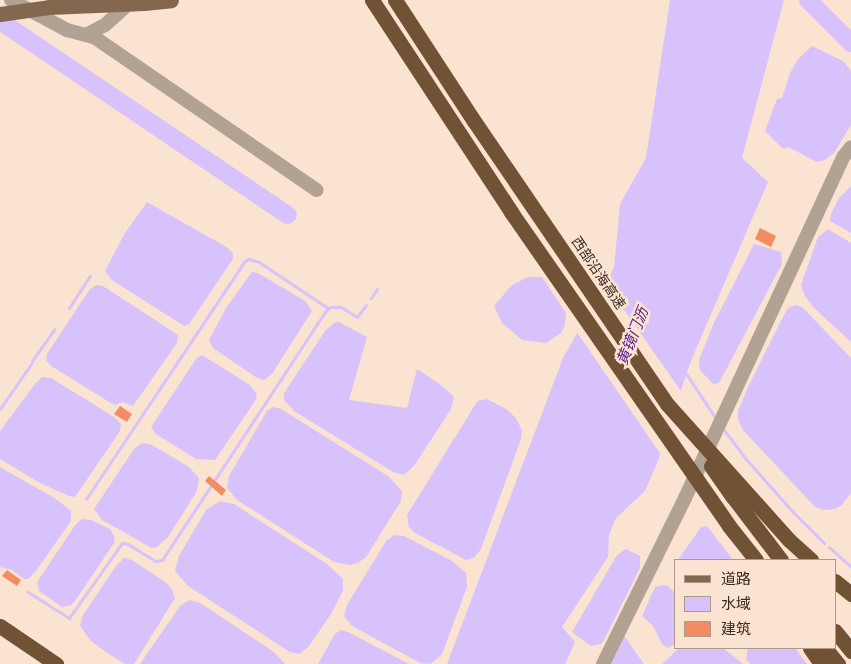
<!DOCTYPE html>
<meta charset="utf-8">
<style>
body{margin:0}
#map{position:relative;width:851px;height:664px;overflow:hidden;background:#fae3d0;font-family:Overpass,"Noto Sans SC",sans-serif}
div>[style]{position:absolute}
[style*='--x']{left:calc(var(--x)*1px);top:calc(var(--y)*1px);width:calc(var(--w)*1px);rotate:calc(var(--a)*1deg)}
.water>*{inset:0;background:#d8c2fb}
.pier>*{inset:0;background:#fae3d0}
.stream>*{height:3px;margin:-1.5px;padding:0 1.5px;transform-origin:1.5px;border-radius:1.5px;background:#d8c2fb}
.river>*{height:18px;margin:-9px;padding:0 9px;transform-origin:9px;border-radius:9px;background:#d8c2fb}
.building>*{inset:0;background:#f28c63}
.minor>*{height:14px;margin:-7px;padding:0 7px;transform-origin:7px;border-radius:7px;background:#b2a294}
.major>*{height:15px;margin:-7.5px;padding:0 7.5px;transform-origin:7.5px;border-radius:7.5px;background:#83674e}
.highway>*{height:15px;margin:-7.5px;padding:0 7.5px;transform-origin:7.5px;border-radius:7.5px;background:#725235}
.major-bridge>*{height:15px;margin:-7.5px;padding:0 7.5px;transform-origin:7.5px;border-radius:7.5px;background:#83674e}
.highway-bridge>*{height:15px;margin:-7.5px;padding:0 7.5px;transform-origin:7.5px;border-radius:7.5px;background:#725235}
span{translate:-50% -50%;white-space:nowrap;text-align:center;line-height:1.15;-webkit-text-stroke:5px #fae3d0;paint-order:stroke}
.street-label{font-size:14px;color:#3b2c20}
.water-label{font-size:15px;color:#521a86;font-style:italic}
.legend{position:absolute;left:674px;top:559px;width:162px;height:90px;box-sizing:border-box;background:#fae3d0;border:1px solid #ae9a8a;margin:0;padding:6px 9px;list-style:none;font-size:15px;color:#3b2c20}
.legend li{display:flex;align-items:center;gap:10px;height:25px}
.legend b{width:25px;border:1px solid #ae9a8a}
</style>
<div id="map">
<div class="water">
<div style="clip-path:polygon(670px 0,784px 0,742px 158px,768px 182px,690px 363px,658px 461px,645px 491px,616px 518px,609px 535px,608px 557px,562px 627px,575px 642px,565px 664px,447px 664px,563px 358px,614px 268px,620px 204px,646px 158px)"></div>
<div style="clip-path:polygon(812px 46px,843px 61px,851px 71px,851px 125px,834px 153px,825px 160px,817px 162px,788px 147px,783px 149px,765px 131px,777px 99px,782px 98px,790px 73px,798px 59px)"></div>
<div style="clip-path:polygon(851px 186px,851px 233px,830px 221px,831px 214px,839px 198px)"></div>
<div style="clip-path:polygon(147px 202px,228px 248px,233px 254px,233px 259px,189px 324px,184px 326px,112px 280px,105px 271px,125px 233px)"></div>
<div style="clip-path:polygon(828px 229px,851px 243px,851px 342px,812px 306px,804px 294px,801px 285px,818px 237px)"></div>
<div style="clip-path:polygon(754px 244px,781px 252px,782px 264px,719px 383px,713px 384px,700px 370px,699px 360px,713px 325px)"></div>
<div style="clip-path:polygon(252px 272px,258px 273px,305px 301px,312px 311px,272px 374px,264px 380px,257px 378px,213px 348px,209px 340px,226px 308px)"></div>
<div style="clip-path:polygon(528px 277px,542px 277px,566px 313px,565px 325px,561px 333px,546px 343px,522px 340px,502px 323px,494px 306px,512px 285px)"></div>
<div style="clip-path:polygon(96px 285px,103px 286px,178px 335px,177px 343px,133px 406px,122px 402px,116px 405px,111px 403px,51px 366px,46px 360px,47px 354px,90px 289px)"></div>
<div style="clip-path:polygon(795px 305px,802px 307px,808px 313px,851px 358px,851px 493px,842px 505px,835px 509px,824px 510px,815px 507px,743px 430px,738px 419px,738px 411px,748px 387px,783px 317px,788px 308px)"></div>
<div style="clip-path:polygon(339px 322px,367px 337px,349px 400px,407px 408px,417px 369px,441px 385px,454px 397px,451px 409px,414px 466px,404px 475px,393px 472px,294px 411px,284px 400px,284px 394px,288px 387px,325px 331px,334px 323px)"></div>
<div style="clip-path:polygon(202px 355px,250px 385px,257px 394px,255px 401px,215px 460px,196px 459px,156px 434px,151px 427px,196px 359px)"></div>
<div style="clip-path:polygon(42px 377px,51px 378px,114px 417px,121px 424px,120px 431px,75px 497px,69px 496px,40px 483px,0 459px,0 431px,35px 384px)"></div>
<div style="clip-path:polygon(487px 399px,506px 409px,515px 417px,522px 430px,521px 439px,481px 549px,474px 558px,466px 560px,415px 533px,409px 527px,407px 515px,475px 405px,478px 401px)"></div>
<div style="clip-path:polygon(273px 407px,281px 409px,388px 476px,402px 491px,401px 501px,366px 557px,358px 563px,350px 565px,334px 562px,237px 500px,227px 488px,229px 476px,267px 411px)"></div>
<div style="clip-path:polygon(142px 443px,152px 445px,189px 467px,199px 478px,197px 491px,168px 537px,157px 547px,152px 548px,102px 520px,94px 509px,134px 449px)"></div>
<div style="clip-path:polygon(0 467px,56px 499px,71px 511px,71px 521px,36px 571px,28px 579px,24px 579px,12px 570px,0 567px)"></div>
<div style="clip-path:polygon(220px 501px,234px 504px,327px 564px,343px 579px,343px 591px,331px 614px,309px 646px,300px 654px,290px 652px,188px 586px,175px 571px,179px 556px,206px 510px)"></div>
<div style="clip-path:polygon(82px 519px,91px 520px,110px 529px,115px 538px,114px 543px,75px 601px,71px 605px,62px 607px,39px 591px,37px 582px,76px 524px)"></div>
<div style="clip-path:polygon(707px 526px,733px 560px,678px 560px,701px 527px)"></div>
<div style="clip-path:polygon(394px 535px,404px 536px,452px 561px,466px 573px,467px 587px,442px 654px,431px 664px,420px 663px,352px 626px,344px 616px,347px 605px,386px 541px)"></div>
<div style="clip-path:polygon(626px 549px,640px 556px,640px 568px,604px 640px,601px 644px,591px 646px,572px 632px,617px 555px)"></div>
<div style="clip-path:polygon(124px 558px,132px 560px,165px 582px,171px 588px,175px 598px,134px 664px,125px 664px,106px 652px,90px 640px,80px 626px,83px 615px,116px 566px)"></div>
<div style="clip-path:polygon(662px 585px,668px 586px,675px 593px,675px 644px,667px 648px,662px 644px,653px 626px,642px 616px,655px 587px)"></div>
<div style="clip-path:polygon(190px 600px,200px 603px,274px 652px,285px 664px,140px 664px,180px 606px)"></div>
<div style="clip-path:polygon(341px 630px,348px 632px,409px 664px,318px 664px,335px 634px)"></div>
<div style="clip-path:polygon(623px 637px,625px 637px,644px 664px,608px 664px)"></div>
<div style="clip-path:polygon(679px 648px,723px 648px,743px 664px,662px 664px)"></div>
<div style="clip-path:polygon(748px 648px,795px 648px,807px 664px,750px 664px,746px 659px)"></div>
</div>
<div class="pier">
<div style="clip-path:polygon(604px 281px,683px 394px,662px 456px,576px 331px)"></div>
</div>
<div class="stream">
<div style="--x:371;--y:298;--w:11;--a:-56"></div>
<div style="--x:69;--y:308;--w:38;--a:-57"></div>
<div style="--x:32;--y:361;--w:39;--a:-55"></div>
<div style="--x:685;--y:372;--w:53;--a:56.6"></div>
<div style="--x:0;--y:409;--w:55;--a:-55.4"></div>
<div style="--x:724;--y:430;--w:35;--a:53"></div>
<div style="--x:745;--y:458;--w:72;--a:48.4"></div>
<div style="--x:793;--y:512;--w:44;--a:45"></div>
<div style="--x:86;--y:499;--w:285;--a:-56.3"></div>
<div style="--x:244;--y:262;--w:5;--a:-37"></div>
<div style="--x:248;--y:259;--w:11;--a:15"></div>
<div style="--x:259;--y:262;--w:84;--a:33.9"></div>
<div style="--x:829;--y:547;--w:30;--a:42"></div>
<div style="--x:28;--y:592;--w:49;--a:32.4"></div>
<div style="--x:69;--y:618;--w:92;--a:-54.8"></div>
<div style="--x:122;--y:543;--w:6;--a:9"></div>
<div style="--x:128;--y:544;--w:32;--a:32"></div>
<div style="--x:155;--y:561;--w:7;--a:-8"></div>
<div style="--x:162;--y:560;--w:297;--a:-56.7"></div>
<div style="--x:325;--y:312;--w:7;--a:-45"></div>
<div style="--x:330;--y:307;--w:11;--a:0"></div>
<div style="--x:341;--y:307;--w:19;--a:32"></div>
<div style="--x:357;--y:317;--w:15;--a:-53"></div>
</div>
<div class="river">
<div style="--x:808;--y:0;--w:61;--a:45"></div>
<div style="--x:0;--y:21;--w:347;--a:34"></div>
</div>
<div class="building">
<div style="clip-path:polygon(760px 228px,776px 236px,771px 247px,755px 239px)"></div>
<div style="clip-path:polygon(120px 406px,132px 414px,127px 422px,114px 414px)"></div>
<div style="clip-path:polygon(209px 476px,226px 490px,222px 496px,205px 481px)"></div>
<div style="clip-path:polygon(7px 570px,21px 580px,17px 586px,2px 576px)"></div>
</div>
<div class="minor">
<div style="--x:11;--y:0;--w:64;--a:28.2"></div>
<div style="--x:67;--y:30;--w:28;--a:15"></div>
<div style="--x:94;--y:37;--w:270;--a:34.5"></div>
<div style="--x:86;--y:35;--w:21;--a:-28"></div>
<div style="--x:105;--y:25;--w:31;--a:-42"></div>
<div style="--x:603;--y:664;--w:185;--a:-63.7"></div>
<div style="--x:685;--y:498;--w:377;--a:-65.1"></div>
<div style="--x:844;--y:156;--w:11;--a:-52"></div>
</div>
<div class="major">
<div style="--x:49;--y:7;--w:95;--a:-2.4"></div>
<div style="--x:144;--y:3;--w:27;--a:-6"></div>
</div>
<div class="highway">
<div style="--x:395;--y:0;--w:145;--a:56.9"></div>
<div style="--x:474;--y:121;--w:343;--a:55.7"></div>
<div style="--x:733;--y:497;--w:79;--a:52.7"></div>
<div style="--x:729;--y:526;--w:43;--a:51.5"></div>
<div style="--x:835;--y:581;--w:21;--a:39"></div>
<div style="--x:0;--y:626;--w:68;--a:34.2"></div>
<div style="--x:835;--y:631;--w:26;--a:51"></div>
<div style="--x:810;--y:648;--w:19;--a:55"></div>
<div style="--x:825;--y:648;--w:21;--a:51"></div>
</div>
<div class="major-bridge">
<div style="--x:0;--y:14;--w:49;--a:-8.1"></div>
</div>
<div class="highway-bridge">
<div style="--x:372;--y:0;--w:254;--a:56.7"></div>
<div style="--x:511;--y:212;--w:382;--a:55.2"></div>
<div style="--x:667;--y:404;--w:183;--a:48.1"></div>
<div style="--x:789;--y:540;--w:30;--a:42"></div>
<div style="--x:711;--y:466;--w:38;--a:55"></div>
</div>
<div class="street-label">
<span style="left:597px;top:274px;rotate:56deg">西部沿海高速</span>
</div>
<div class="water-label">
<span style="left:634px;top:337px;rotate:-68deg">黄镜门沥</span>
</div>
<ul class="legend">
<li><b style="height:6px;background:#83674e"></b>道路</li>
<li><b style="height:14px;background:#d8c2fb"></b>水域</li>
<li><b style="height:14px;background:#f28c63"></b>建筑</li>
</ul>
</div>
